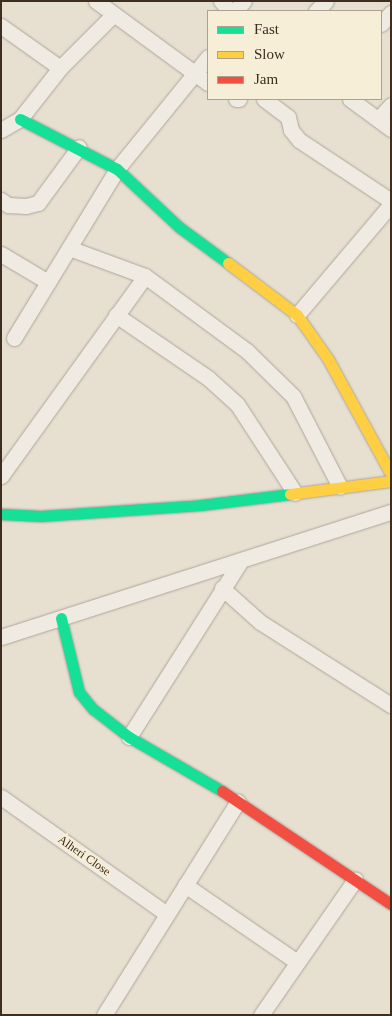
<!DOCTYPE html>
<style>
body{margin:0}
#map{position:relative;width:392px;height:1016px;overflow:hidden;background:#e7e0d1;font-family:Georgia,serif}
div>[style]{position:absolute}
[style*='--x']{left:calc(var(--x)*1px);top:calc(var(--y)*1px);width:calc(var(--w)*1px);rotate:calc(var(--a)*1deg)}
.roads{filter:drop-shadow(0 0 1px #ada599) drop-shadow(0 0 1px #ada599)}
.street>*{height:15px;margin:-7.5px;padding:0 7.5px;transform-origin:7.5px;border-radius:7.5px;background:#efebe3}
.fast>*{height:11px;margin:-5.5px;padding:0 5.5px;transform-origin:5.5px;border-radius:5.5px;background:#16e098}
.slow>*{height:11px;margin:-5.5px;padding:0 5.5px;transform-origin:5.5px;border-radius:5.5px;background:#ffcf43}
.jam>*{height:11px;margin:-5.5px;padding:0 5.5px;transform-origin:5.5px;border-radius:5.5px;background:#f24e42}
span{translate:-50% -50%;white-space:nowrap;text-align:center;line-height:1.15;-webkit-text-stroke:4.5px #f7eed8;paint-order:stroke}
.street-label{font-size:12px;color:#3d2e20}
.frame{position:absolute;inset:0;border:2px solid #3d2e20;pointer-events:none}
.legend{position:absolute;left:207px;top:10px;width:175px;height:90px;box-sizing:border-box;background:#f7eed8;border:1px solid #ada18e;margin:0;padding:6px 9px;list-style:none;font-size:15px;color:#3d2e20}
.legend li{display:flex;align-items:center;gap:10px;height:25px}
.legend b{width:25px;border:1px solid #ada18e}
</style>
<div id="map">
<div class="roads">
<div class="street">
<div style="--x:96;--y:1;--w:139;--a:36.2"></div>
<div style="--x:221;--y:1;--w:13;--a:48"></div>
<div style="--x:235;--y:11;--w:13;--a:-48"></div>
<div style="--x:316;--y:11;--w:14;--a:-45"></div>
<div style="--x:381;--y:24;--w:15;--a:-48"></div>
<div style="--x:1;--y:26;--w:72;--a:35.4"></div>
<div style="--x:60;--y:68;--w:65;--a:128.1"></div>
<div style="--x:20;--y:119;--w:22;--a:150"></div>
<div style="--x:60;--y:68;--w:76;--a:-45"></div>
<div style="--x:236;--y:99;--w:3;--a:0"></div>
<div style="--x:264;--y:99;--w:30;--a:37"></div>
<div style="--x:288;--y:117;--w:13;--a:77"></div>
<div style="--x:291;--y:130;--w:13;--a:51"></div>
<div style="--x:299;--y:140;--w:110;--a:33.5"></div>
<div style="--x:350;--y:99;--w:51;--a:36.2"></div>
<div style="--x:378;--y:119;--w:19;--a:-47"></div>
<div style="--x:1;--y:200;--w:9;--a:36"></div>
<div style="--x:8;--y:205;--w:18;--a:3"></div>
<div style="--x:26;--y:206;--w:12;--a:-14"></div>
<div style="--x:38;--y:203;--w:69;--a:-53.8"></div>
<div style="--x:69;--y:248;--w:81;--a:20.2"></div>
<div style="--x:145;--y:276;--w:127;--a:36.3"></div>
<div style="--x:247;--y:351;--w:64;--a:44.4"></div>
<div style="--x:293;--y:396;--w:102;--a:62.7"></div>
<div style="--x:1;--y:254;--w:55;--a:30.8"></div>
<div style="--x:116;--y:315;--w:112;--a:34.4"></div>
<div style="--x:208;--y:378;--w:39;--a:42"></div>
<div style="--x:237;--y:404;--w:106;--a:56.9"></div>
<div style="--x:297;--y:315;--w:145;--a:-49.7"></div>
<div style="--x:14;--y:338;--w:198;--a:-58.6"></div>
<div style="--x:117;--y:169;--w:144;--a:-50.9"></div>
<div style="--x:1;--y:476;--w:246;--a:-54.2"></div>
<div style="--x:222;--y:588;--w:51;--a:41.8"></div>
<div style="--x:260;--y:622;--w:155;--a:32.4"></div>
<div style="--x:1;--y:637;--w:410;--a:-17.8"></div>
<div style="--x:129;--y:737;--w:207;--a:-57.6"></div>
<div style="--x:1;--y:797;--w:203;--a:35.2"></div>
<div style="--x:185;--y:885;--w:136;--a:34.5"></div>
<div style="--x:104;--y:1015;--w:252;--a:-57.9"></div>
<div style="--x:261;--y:1015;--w:165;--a:-55.2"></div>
</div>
<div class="fast">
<div style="--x:20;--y:119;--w:109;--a:27.3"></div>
<div style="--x:117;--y:169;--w:85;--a:43.1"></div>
<div style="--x:179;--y:227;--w:61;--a:36.3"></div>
<div style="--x:1;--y:514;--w:40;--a:2.9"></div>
<div style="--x:41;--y:516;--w:160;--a:-3.9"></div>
<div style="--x:201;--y:505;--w:90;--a:-7"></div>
<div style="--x:61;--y:618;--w:76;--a:76.3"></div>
<div style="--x:79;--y:692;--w:22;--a:51"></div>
<div style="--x:93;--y:709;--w:46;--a:37.9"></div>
<div style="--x:129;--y:737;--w:108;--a:30.1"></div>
</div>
<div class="slow">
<div style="--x:228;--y:263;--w:86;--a:37"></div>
<div style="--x:297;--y:315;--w:54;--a:54.8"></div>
<div style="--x:328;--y:359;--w:131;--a:61.3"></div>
<div style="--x:290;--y:494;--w:102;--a:-7.3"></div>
</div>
<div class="jam">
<div style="--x:222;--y:791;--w:203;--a:33.8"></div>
</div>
</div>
<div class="street-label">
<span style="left:84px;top:856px;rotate:35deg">Alheri Close</span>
</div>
<div class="frame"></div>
<ul class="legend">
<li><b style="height:6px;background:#16e098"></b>Fast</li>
<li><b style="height:6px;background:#ffcf43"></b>Slow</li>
<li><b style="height:6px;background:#f24e42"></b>Jam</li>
</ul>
</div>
